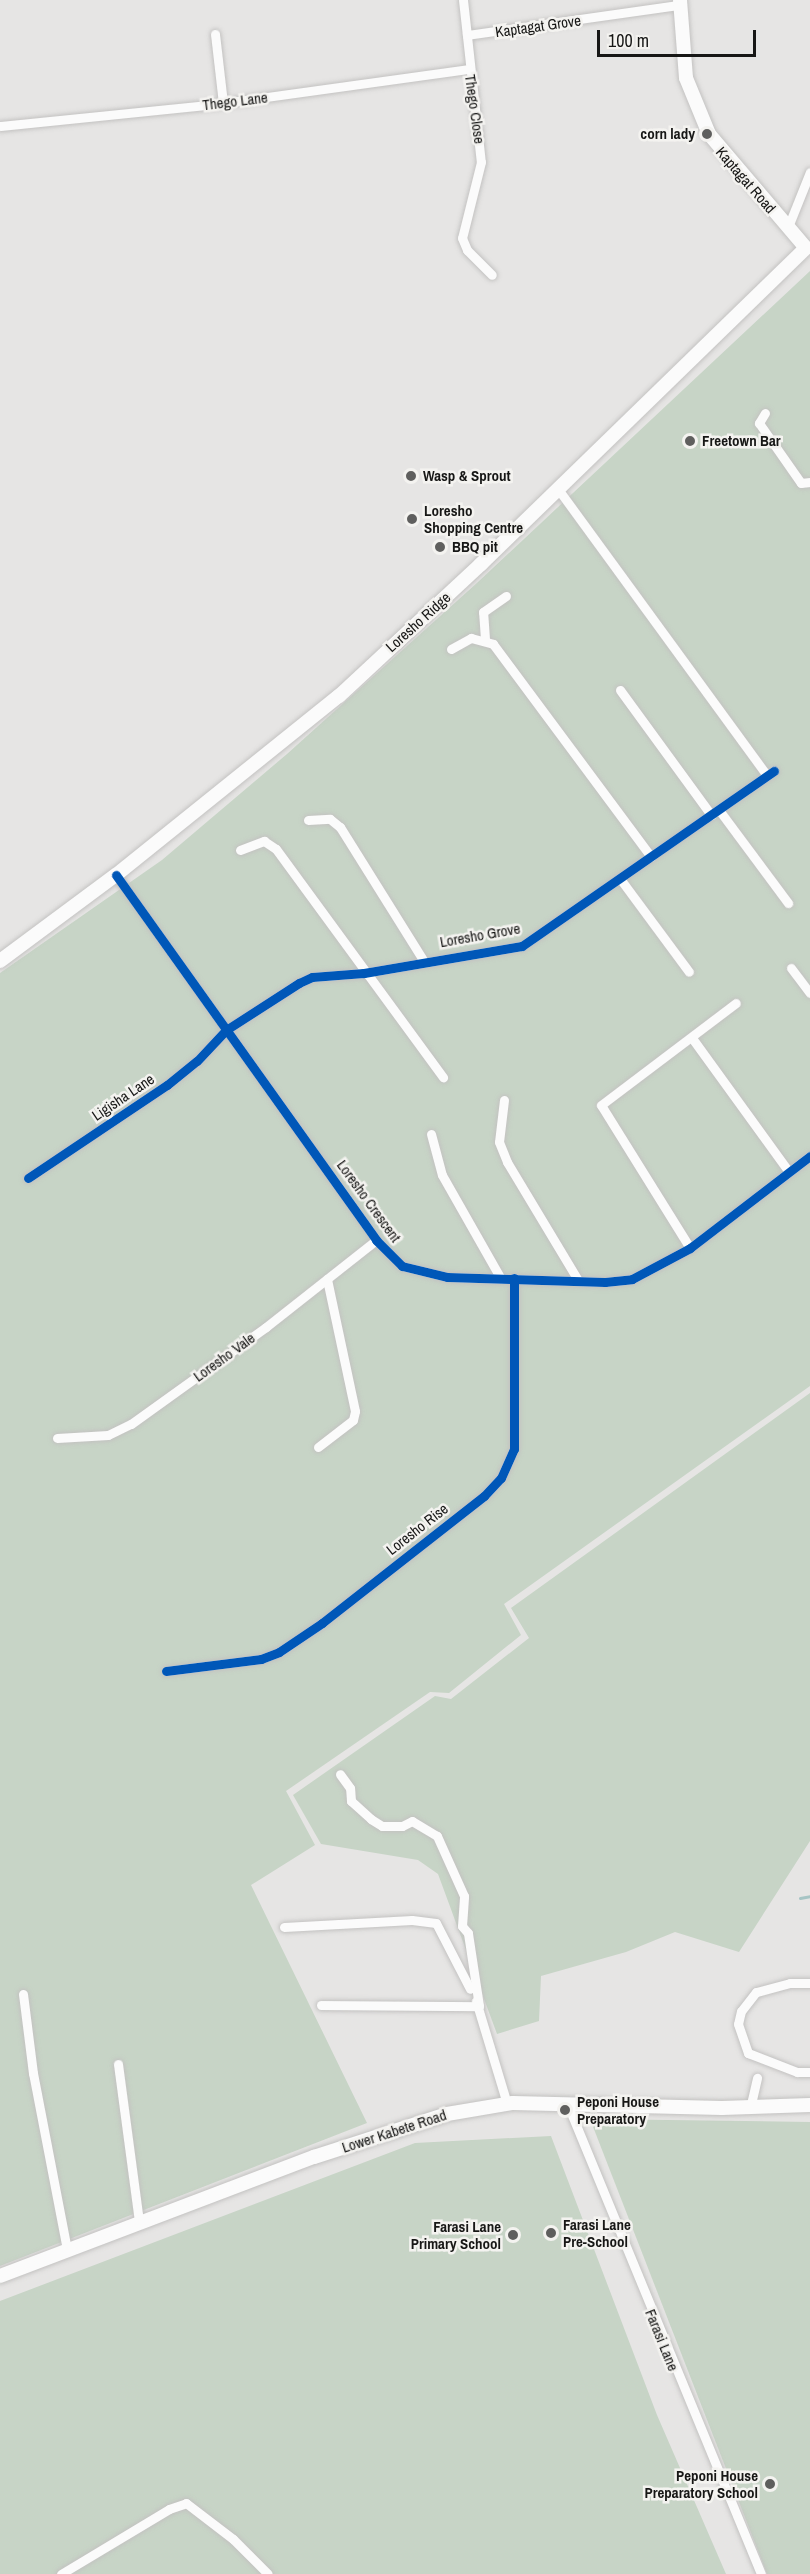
<!DOCTYPE html>
<style>
body{margin:0}
#map{position:relative;width:810px;height:2574px;overflow:hidden;background:#e6e5e4;font-family:"Archivo Narrow",sans-serif}
div>[style]{position:absolute}
[style*='--x']{left:calc(var(--x)*1px);top:calc(var(--y)*1px);width:calc(var(--w)*1px);rotate:calc(var(--a)*1deg)}
.green>*{inset:0;background:#c7d4c6}
.stream>*{height:3px;margin:-1.5px;padding:0 1.5px;transform-origin:1.5px;border-radius:1.5px;background:#a6c4c4}
.roads{filter:drop-shadow(0 0 2px #c3c2c1) drop-shadow(0 0 2px #c3c2c1)}
.minor>*{height:9px;margin:-4.5px;padding:0 4.5px;transform-origin:4.5px;border-radius:4.5px;background:#fbfbfb}
.secondary>*{height:14px;margin:-7px;padding:0 7px;transform-origin:7px;border-radius:7px;background:#fbfbfb}
.cycleway>*{height:9px;margin:-4.5px;padding:0 4.5px;transform-origin:4.5px;border-radius:4.5px;background:#0057b8}
.dots>*{width:16px;height:16px;translate:-50% -50%;box-sizing:border-box;border:3px solid #f4f3f0;border-radius:50%}
span{translate:-50% -50%;white-space:nowrap;text-align:center;line-height:1.15;-webkit-text-stroke:5px #f4f3f0;paint-order:stroke}
.street-label{font-size:15px;color:#171716}
.poi-label{font-size:15px;color:#171716;font-weight:700}
.right{translate:-100% -50%;text-align:right}
.left{translate:0 -50%;text-align:left}
.scale{position:absolute;left:597px;top:30px;width:159px;height:27px;box-sizing:border-box;border:3px solid #171716;border-top:0;padding-left:8px;font-size:18px;line-height:21px;white-space:nowrap;color:#171716;-webkit-text-stroke:4px #f4f3f0;paint-order:stroke}
</style>
<div id="map">
<div class="green">
<div style="clip-path:polygon(810px 271px,810px 1386px,504px 1604px,521px 1635px,449px 1693px,430px 1692px,286px 1791px,315px 1845px,251px 1885px,367px 2123px,0 2266px,0 973px,162px 860px,287px 754px,478px 582px)"></div>
<div style="clip-path:polygon(810px 1393px,810px 1841px,739px 1952px,675px 1932px,626px 1952px,541px 1976px,539px 2021px,497px 2034px,438px 1874px,418px 1860px,321px 1844px,293px 1795px,435px 1696px,451px 1699px,529px 1638px,511px 1608px)"></div>
<div style="clip-path:polygon(590px 2119px,810px 2122px,810px 2574px,767px 2574px)"></div>
<div style="clip-path:polygon(551px 2136px,657px 2415px,726px 2574px,0 2574px,0 2301px,415px 2143px)"></div>
</div>
<div class="stream">
<div style="--x:800;--y:1898;--w:10;--a:-11"></div>
</div>
<div class="roads">
<div class="minor">
<div style="--x:463;--y:0;--w:163;--a:83.7"></div>
<div style="--x:481;--y:162;--w:78;--a:104"></div>
<div style="--x:462;--y:238;--w:13;--a:67"></div>
<div style="--x:467;--y:250;--w:35;--a:45"></div>
<div style="--x:215;--y:34;--w:69;--a:83.4"></div>
<div style="--x:467;--y:35;--w:214;--a:-8.1"></div>
<div style="--x:0;--y:126;--w:217;--a:-5.8"></div>
<div style="--x:216;--y:104;--w:255;--a:-7.9"></div>
<div style="--x:788;--y:227;--w:59;--a:-68.2"></div>
<div style="--x:765;--y:413;--w:12;--a:121"></div>
<div style="--x:759;--y:423;--w:73;--a:55"></div>
<div style="--x:801;--y:483;--w:9;--a:-6"></div>
<div style="--x:558;--y:489;--w:355;--a:53.9"></div>
<div style="--x:485;--y:639;--w:27;--a:-94"></div>
<div style="--x:483;--y:612;--w:28;--a:-35"></div>
<div style="--x:451;--y:649;--w:23;--a:-29"></div>
<div style="--x:471;--y:638;--w:23;--a:15"></div>
<div style="--x:493;--y:644;--w:265;--a:53.4"></div>
<div style="--x:620;--y:690;--w:155;--a:53.9"></div>
<div style="--x:719;--y:810;--w:116;--a:53.4"></div>
<div style="--x:308;--y:820;--w:22;--a:-3"></div>
<div style="--x:330;--y:819;--w:13;--a:39"></div>
<div style="--x:340;--y:827;--w:157;--a:58"></div>
<div style="--x:240;--y:850;--w:26;--a:-21"></div>
<div style="--x:264;--y:841;--w:14;--a:34"></div>
<div style="--x:276;--y:849;--w:283;--a:53.8"></div>
<div style="--x:116;--y:875;--w:448;--a:54.5"></div>
<div style="--x:376;--y:1240;--w:37;--a:45"></div>
<div style="--x:402;--y:1266;--w:46;--a:13.7"></div>
<div style="--x:447;--y:1277;--w:158;--a:1.8"></div>
<div style="--x:605;--y:1282;--w:27;--a:-6"></div>
<div style="--x:632;--y:1279;--w:66;--a:-28.1"></div>
<div style="--x:690;--y:1248;--w:151;--a:-37.5"></div>
<div style="--x:621;--y:880;--w:114;--a:53.5"></div>
<div style="--x:791;--y:968;--w:31;--a:53"></div>
<div style="--x:692;--y:1038;--w:165;--a:54.1"></div>
<div style="--x:504;--y:1100;--w:42;--a:96.8"></div>
<div style="--x:499;--y:1142;--w:22;--a:68"></div>
<div style="--x:507;--y:1162;--w:138;--a:59"></div>
<div style="--x:431;--y:1134;--w:42;--a:75"></div>
<div style="--x:442;--y:1175;--w:117;--a:60.4"></div>
<div style="--x:28;--y:1178;--w:167;--a:-33.8"></div>
<div style="--x:167;--y:1085;--w:38;--a:-39"></div>
<div style="--x:197;--y:1061;--w:42;--a:-46.9"></div>
<div style="--x:226;--y:1030;--w:87;--a:-32.8"></div>
<div style="--x:299;--y:983;--w:14;--a:-25"></div>
<div style="--x:312;--y:977;--w:52;--a:-4.4"></div>
<div style="--x:364;--y:973;--w:160;--a:-9.7"></div>
<div style="--x:522;--y:946;--w:307;--a:-34.8"></div>
<div style="--x:690;--y:1248;--w:168;--a:-121.9"></div>
<div style="--x:601;--y:1105;--w:169;--a:-37.1"></div>
<div style="--x:57;--y:1438;--w:51;--a:-3.4"></div>
<div style="--x:108;--y:1435;--w:25;--a:-26"></div>
<div style="--x:131;--y:1424;--w:166;--a:-35.7"></div>
<div style="--x:266;--y:1327;--w:140;--a:-38.3"></div>
<div style="--x:318;--y:1447;--w:44;--a:-37.6"></div>
<div style="--x:353;--y:1420;--w:9;--a:-77"></div>
<div style="--x:355;--y:1411;--w:135;--a:-102"></div>
<div style="--x:166;--y:1671;--w:96;--a:-7.2"></div>
<div style="--x:261;--y:1659;--w:19;--a:-21"></div>
<div style="--x:279;--y:1652;--w:52;--a:-34"></div>
<div style="--x:322;--y:1623;--w:206;--a:-38.1"></div>
<div style="--x:484;--y:1496;--w:25;--a:-47"></div>
<div style="--x:501;--y:1478;--w:32;--a:-66"></div>
<div style="--x:514;--y:1449;--w:171;--a:-90"></div>
<div style="--x:284;--y:1927;--w:128;--a:-3.1"></div>
<div style="--x:412;--y:1920;--w:24;--a:7"></div>
<div style="--x:436;--y:1923;--w:74;--a:62.7"></div>
<div style="--x:810;--y:1983;--w:20;--a:180"></div>
<div style="--x:790;--y:1983;--w:35;--a:165"></div>
<div style="--x:756;--y:1992;--w:24;--a:128"></div>
<div style="--x:741;--y:2011;--w:13;--a:103"></div>
<div style="--x:738;--y:2024;--w:31;--a:71"></div>
<div style="--x:748;--y:2053;--w:53;--a:21.2"></div>
<div style="--x:797;--y:2072;--w:13;--a:0"></div>
<div style="--x:23;--y:1994;--w:80;--a:82.8"></div>
<div style="--x:33;--y:2073;--w:180;--a:79.1"></div>
<div style="--x:476;--y:2001;--w:108;--a:73.2"></div>
<div style="--x:321;--y:2005;--w:158;--a:0.4"></div>
<div style="--x:479;--y:2006;--w:74;--a:-98.6"></div>
<div style="--x:468;--y:1933;--w:9;--a:-131"></div>
<div style="--x:462;--y:1926;--w:30;--a:-86"></div>
<div style="--x:464;--y:1896;--w:66;--a:-114.2"></div>
<div style="--x:437;--y:1836;--w:29;--a:-149"></div>
<div style="--x:412;--y:1821;--w:11;--a:153"></div>
<div style="--x:402;--y:1826;--w:20;--a:180"></div>
<div style="--x:382;--y:1826;--w:13;--a:-148"></div>
<div style="--x:371;--y:1819;--w:27;--a:-138"></div>
<div style="--x:351;--y:1801;--w:13;--a:-94"></div>
<div style="--x:350;--y:1788;--w:17;--a:-126"></div>
<div style="--x:118;--y:2064;--w:159;--a:82.4"></div>
<div style="--x:567;--y:2103;--w:509;--a:67.61"></div>
<div style="--x:751;--y:2104;--w:27;--a:-77"></div>
<div style="--x:61;--y:2574;--w:126;--a:-31"></div>
<div style="--x:169;--y:2509;--w:18;--a:-19"></div>
<div style="--x:186;--y:2503;--w:59;--a:37.5"></div>
<div style="--x:233;--y:2539;--w:49;--a:45"></div>
</div>
<div class="secondary">
<div style="--x:0;--y:961;--w:144;--a:-36.6"></div>
<div style="--x:116;--y:875;--w:286;--a:-38.8"></div>
<div style="--x:339;--y:696;--w:194;--a:-42.9"></div>
<div style="--x:481;--y:564;--w:453;--a:-44.2"></div>
<div style="--x:806;--y:248;--w:150;--a:-130.4"></div>
<div style="--x:709;--y:134;--w:61;--a:-112.3"></div>
<div style="--x:686;--y:78;--w:78;--a:-94.4"></div>
<div style="--x:0;--y:2276;--w:336;--a:-20.8"></div>
<div style="--x:314;--y:2157;--w:140;--a:-17.9"></div>
<div style="--x:447;--y:2114;--w:67;--a:-9.5"></div>
<div style="--x:513;--y:2103;--w:209;--a:1.4"></div>
<div style="--x:722;--y:2108;--w:88;--a:-2"></div>
</div>
</div>
<div class="cycleway">
<div style="--x:116;--y:875;--w:448;--a:54.5"></div>
<div style="--x:376;--y:1240;--w:37;--a:45"></div>
<div style="--x:402;--y:1266;--w:46;--a:13.7"></div>
<div style="--x:447;--y:1277;--w:158;--a:1.8"></div>
<div style="--x:605;--y:1282;--w:27;--a:-6"></div>
<div style="--x:632;--y:1279;--w:66;--a:-28.1"></div>
<div style="--x:690;--y:1248;--w:151;--a:-37.5"></div>
<div style="--x:28;--y:1178;--w:167;--a:-33.8"></div>
<div style="--x:167;--y:1085;--w:38;--a:-39"></div>
<div style="--x:197;--y:1061;--w:42;--a:-46.9"></div>
<div style="--x:226;--y:1030;--w:87;--a:-32.8"></div>
<div style="--x:299;--y:983;--w:14;--a:-25"></div>
<div style="--x:312;--y:977;--w:52;--a:-4.4"></div>
<div style="--x:364;--y:973;--w:160;--a:-9.7"></div>
<div style="--x:522;--y:946;--w:307;--a:-34.8"></div>
<div style="--x:166;--y:1671;--w:96;--a:-7.2"></div>
<div style="--x:261;--y:1659;--w:19;--a:-21"></div>
<div style="--x:279;--y:1652;--w:52;--a:-34"></div>
<div style="--x:322;--y:1623;--w:206;--a:-38.1"></div>
<div style="--x:484;--y:1496;--w:25;--a:-47"></div>
<div style="--x:501;--y:1478;--w:32;--a:-66"></div>
<div style="--x:514;--y:1449;--w:171;--a:-90"></div>
</div>
<div class="dots">
<div style="left:707px;top:134px;background:#5f5f5e"></div>
<div style="left:690px;top:441px;background:#5f5f5e"></div>
<div style="left:411px;top:476px;background:#5f5f5e"></div>
<div style="left:412px;top:519px;background:#5f5f5e"></div>
<div style="left:440px;top:547px;background:#5f5f5e"></div>
<div style="left:565px;top:2110px;background:#5f5f5e"></div>
<div style="left:551px;top:2233px;background:#5f5f5e"></div>
<div style="left:513px;top:2235px;background:#5f5f5e"></div>
<div style="left:770px;top:2484px;background:#5f5f5e"></div>
</div>
<div class="street-label">
<span style="left:538px;top:26px;rotate:-8deg">Kaptagat Grove</span>
<span style="left:235px;top:101px;rotate:-7deg">Thego Lane</span>
<span style="left:475px;top:109px;rotate:82deg">Thego Close</span>
<span style="left:746px;top:180px;rotate:49deg">Kaptagat Road</span>
<span style="left:418px;top:622px;rotate:-42deg">Loresho Ridge</span>
<span style="left:480px;top:935px;rotate:-10deg">Loresho Grove</span>
<span style="left:123px;top:1097px;rotate:-34deg">Ligisha Lane</span>
<span style="left:369px;top:1201px;rotate:54deg">Loresho Crescent</span>
<span style="left:224px;top:1357px;rotate:-36deg">Loresho Vale</span>
<span style="left:417px;top:1529px;rotate:-38deg">Loresho Rise</span>
<span style="left:394px;top:2131px;rotate:-18deg">Lower Kabete Road</span>
<span style="left:662px;top:2340px;rotate:68deg">Farasi Lane</span>
</div>
<div class="poi-label">
<span class="right" style="left:695px;top:134px">corn lady</span>
<span class="left" style="left:702px;top:441px">Freetown Bar</span>
<span class="left" style="left:423px;top:476px">Wasp &amp; Sprout</span>
<span class="left" style="left:424px;top:519px">Loresho<br>Shopping Centre</span>
<span class="left" style="left:452px;top:547px">BBQ pit</span>
<span class="left" style="left:577px;top:2110px">Peponi House<br>Preparatory</span>
<span class="left" style="left:563px;top:2233px">Farasi Lane<br>Pre-School</span>
<span class="right" style="left:501px;top:2235px">Farasi Lane<br>Primary School</span>
<span class="right" style="left:758px;top:2484px">Peponi House<br>Preparatory School</span>
</div>
<div class="scale">100 m</div>
</div>
